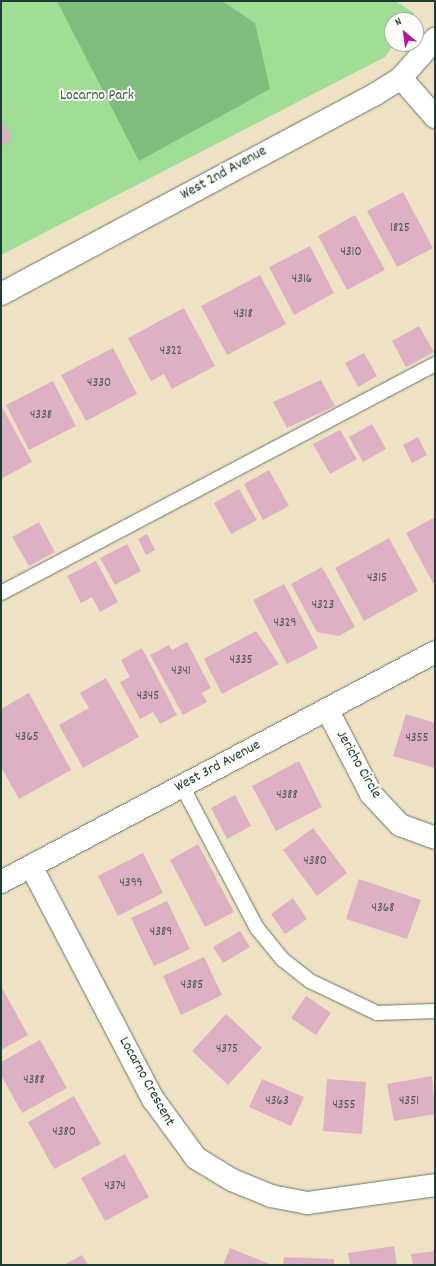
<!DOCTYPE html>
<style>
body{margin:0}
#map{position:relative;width:436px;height:1266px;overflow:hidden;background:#efe2c4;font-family:Dekko,sans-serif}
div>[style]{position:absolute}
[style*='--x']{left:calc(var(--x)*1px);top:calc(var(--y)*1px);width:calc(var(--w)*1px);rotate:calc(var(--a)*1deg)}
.green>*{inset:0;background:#9fde94}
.forest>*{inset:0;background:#7fbd7e}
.building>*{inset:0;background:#deb0c4}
.roads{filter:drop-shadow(0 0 1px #687766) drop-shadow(0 0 1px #687766)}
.lane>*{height:14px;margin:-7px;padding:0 7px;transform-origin:7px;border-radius:7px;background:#fff}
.street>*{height:22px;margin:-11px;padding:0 11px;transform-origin:11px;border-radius:11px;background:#fff}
span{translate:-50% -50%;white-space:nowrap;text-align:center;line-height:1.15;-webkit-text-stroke:4px #fdfcf7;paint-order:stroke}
.number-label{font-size:13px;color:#4f5a58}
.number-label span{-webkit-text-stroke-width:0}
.park-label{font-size:15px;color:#395d47}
.street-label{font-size:15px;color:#1f3d34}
.frame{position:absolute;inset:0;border:2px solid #1f3d34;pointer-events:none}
.north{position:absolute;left:384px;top:12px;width:40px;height:40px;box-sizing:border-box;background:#fdfcf7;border:1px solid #a4b0a9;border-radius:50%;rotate:331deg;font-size:11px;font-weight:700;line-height:16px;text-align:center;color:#1f3d34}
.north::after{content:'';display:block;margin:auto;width:14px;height:18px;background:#b5179e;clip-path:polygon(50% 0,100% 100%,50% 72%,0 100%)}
</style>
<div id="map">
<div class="green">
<div style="clip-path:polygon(1px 1px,395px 1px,414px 13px,409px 20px,392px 20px,394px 44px,385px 57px,1px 255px)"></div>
</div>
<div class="forest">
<div style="clip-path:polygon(57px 1px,222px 1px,255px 23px,270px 89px,139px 161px)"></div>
</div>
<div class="building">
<div style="clip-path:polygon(1px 118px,12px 140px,1px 145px)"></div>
<div style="clip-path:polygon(403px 192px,433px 248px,397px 267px,367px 211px)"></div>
<div style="clip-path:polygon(355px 215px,385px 270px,347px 290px,318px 236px)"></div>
<div style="clip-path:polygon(310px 246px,334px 293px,294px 315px,269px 267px)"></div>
<div style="clip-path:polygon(260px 275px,286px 324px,227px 355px,201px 306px)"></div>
<div style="clip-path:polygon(184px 308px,215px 366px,172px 389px,164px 374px,151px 381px,128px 338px)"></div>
<div style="clip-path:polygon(419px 326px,434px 352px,406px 367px,392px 341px)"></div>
<div style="clip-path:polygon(113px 348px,137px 394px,86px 421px,61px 375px)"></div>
<div style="clip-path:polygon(364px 353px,377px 376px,358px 387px,345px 363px)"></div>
<div style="clip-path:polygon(321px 380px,335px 406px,287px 428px,273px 402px)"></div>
<div style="clip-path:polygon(53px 381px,76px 426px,29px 450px,6px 405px)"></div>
<div style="clip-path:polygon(1px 405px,32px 462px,1px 479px)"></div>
<div style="clip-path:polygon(372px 424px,386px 449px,363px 462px,349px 437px)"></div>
<div style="clip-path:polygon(340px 430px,357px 459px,330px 474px,313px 444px)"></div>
<div style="clip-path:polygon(418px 437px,427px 455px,412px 463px,403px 445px)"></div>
<div style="clip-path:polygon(269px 470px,289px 506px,263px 520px,244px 484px)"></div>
<div style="clip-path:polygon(239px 489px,257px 520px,231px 534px,214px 503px)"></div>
<div style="clip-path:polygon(435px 517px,435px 582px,433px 583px,406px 533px)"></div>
<div style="clip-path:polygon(39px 522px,55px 552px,29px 566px,12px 537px)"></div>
<div style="clip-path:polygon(147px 534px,155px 550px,146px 555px,138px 539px)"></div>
<div style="clip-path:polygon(389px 538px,418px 591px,364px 621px,335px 568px)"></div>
<div style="clip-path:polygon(127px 544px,141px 571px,115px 585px,100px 558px)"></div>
<div style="clip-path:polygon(96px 561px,118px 602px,100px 612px,92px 597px,81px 603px,67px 576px)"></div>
<div style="clip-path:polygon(322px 567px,355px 627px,339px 636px,317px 632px,291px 584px)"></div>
<div style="clip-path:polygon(284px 584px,318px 648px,287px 664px,253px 600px)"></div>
<div style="clip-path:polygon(256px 631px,279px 664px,222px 694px,204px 659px)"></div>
<div style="clip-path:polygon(187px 642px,211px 688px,202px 693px,207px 702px,183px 715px,150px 655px,169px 645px,172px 650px)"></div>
<div style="clip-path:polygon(142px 648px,177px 715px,160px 724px,153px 712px,140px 719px,120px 682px,130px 677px,121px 660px)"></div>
<div style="clip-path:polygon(106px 678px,139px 737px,83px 768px,59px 725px,89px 708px,80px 693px)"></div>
<div style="clip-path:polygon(29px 693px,71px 770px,19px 799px,1px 767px,1px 709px)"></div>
<div style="clip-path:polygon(406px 714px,435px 723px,435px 768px,393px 756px)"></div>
<div style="clip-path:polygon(299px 761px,322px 807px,276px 831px,252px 786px)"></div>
<div style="clip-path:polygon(235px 795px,251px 826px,227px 839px,211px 808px)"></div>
<div style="clip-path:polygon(313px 828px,347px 873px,317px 896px,283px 850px)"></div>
<div style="clip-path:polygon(198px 844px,234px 912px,205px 927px,170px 860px)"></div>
<div style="clip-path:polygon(143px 853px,163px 893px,118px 916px,98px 876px)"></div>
<div style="clip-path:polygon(359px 879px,421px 900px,407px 939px,346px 919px)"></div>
<div style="clip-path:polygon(293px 898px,307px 919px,285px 934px,271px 914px)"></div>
<div style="clip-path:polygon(167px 901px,190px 949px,154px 966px,131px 918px)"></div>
<div style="clip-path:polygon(240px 931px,250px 947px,223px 963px,213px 947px)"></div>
<div style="clip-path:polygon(204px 957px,222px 995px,181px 1015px,163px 976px)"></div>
<div style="clip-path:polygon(2px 988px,28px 1035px,1px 1050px,1px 989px)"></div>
<div style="clip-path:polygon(306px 996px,331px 1013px,316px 1035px,291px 1018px)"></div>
<div style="clip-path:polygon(226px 1014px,262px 1048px,228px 1085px,192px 1051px)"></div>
<div style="clip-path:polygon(40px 1040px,67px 1088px,22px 1113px,1px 1075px,1px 1062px)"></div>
<div style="clip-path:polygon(432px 1076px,435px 1114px,394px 1121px,387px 1084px)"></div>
<div style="clip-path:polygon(262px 1079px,304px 1097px,291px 1126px,249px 1107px)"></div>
<div style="clip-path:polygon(327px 1079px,366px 1082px,362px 1134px,323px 1131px)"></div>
<div style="clip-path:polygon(74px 1096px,101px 1144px,54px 1169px,28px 1122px)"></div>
<div style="clip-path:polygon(125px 1154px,149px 1197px,105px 1221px,81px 1178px)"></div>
<div style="clip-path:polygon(394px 1246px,397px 1265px,350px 1265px,348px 1253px)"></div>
<div style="clip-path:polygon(230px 1248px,272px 1265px,223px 1265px)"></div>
<div style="clip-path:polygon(435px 1251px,435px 1265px,413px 1265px,411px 1254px)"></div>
<div style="clip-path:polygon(82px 1255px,88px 1265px,64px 1265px)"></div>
<div style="clip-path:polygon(284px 1257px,334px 1259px,334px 1265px,283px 1265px)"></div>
</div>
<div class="roads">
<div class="lane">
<div style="--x:1;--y:593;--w:491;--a:-27.8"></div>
<div style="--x:182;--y:786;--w:161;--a:62.2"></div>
<div style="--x:257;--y:928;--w:40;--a:51"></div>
<div style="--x:282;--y:959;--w:36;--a:38"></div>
<div style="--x:310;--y:981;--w:74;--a:25.5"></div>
<div style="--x:377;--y:1013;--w:58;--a:-2"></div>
</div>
<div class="street">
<div style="--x:401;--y:78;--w:52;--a:48.9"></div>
<div style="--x:1;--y:294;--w:423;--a:-28.1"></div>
<div style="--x:374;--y:95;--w:32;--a:-32"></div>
<div style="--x:401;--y:78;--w:52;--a:-48.9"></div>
<div style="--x:327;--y:709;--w:96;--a:62.6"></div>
<div style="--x:371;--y:794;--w:42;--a:46.9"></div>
<div style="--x:400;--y:825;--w:37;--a:20"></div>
<div style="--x:31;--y:866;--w:263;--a:62.4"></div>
<div style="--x:153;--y:1099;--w:73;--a:53.9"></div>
<div style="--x:196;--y:1158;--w:42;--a:31.4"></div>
<div style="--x:232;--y:1180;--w:42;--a:22.3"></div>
<div style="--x:271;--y:1196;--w:37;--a:11"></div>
<div style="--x:307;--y:1203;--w:129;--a:-8"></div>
<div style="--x:1;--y:882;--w:491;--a:-27.9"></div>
</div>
</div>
<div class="number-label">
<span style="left:400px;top:229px">1825</span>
<span style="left:351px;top:253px">4310</span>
<span style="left:302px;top:280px">4316</span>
<span style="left:243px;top:315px">4318</span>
<span style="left:171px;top:352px">4322</span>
<span style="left:99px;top:384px">4330</span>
<span style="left:41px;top:416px">4338</span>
<span style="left:377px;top:579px">4315</span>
<span style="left:323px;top:606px">4323</span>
<span style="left:285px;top:624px">4329</span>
<span style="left:241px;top:661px">4335</span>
<span style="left:181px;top:672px">4341</span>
<span style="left:148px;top:697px">4345</span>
<span style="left:27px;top:738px">4365</span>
<span style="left:417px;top:739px">4355</span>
<span style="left:287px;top:796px">4388</span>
<span style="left:315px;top:862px">4380</span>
<span style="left:131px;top:884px">4399</span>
<span style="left:383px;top:909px">4368</span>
<span style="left:161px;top:933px">4389</span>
<span style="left:192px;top:986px">4385</span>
<span style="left:227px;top:1050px">4375</span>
<span style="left:34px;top:1081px">4388</span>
<span style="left:277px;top:1102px">4363</span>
<span style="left:409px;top:1102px">4351</span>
<span style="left:344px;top:1106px">4355</span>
<span style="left:64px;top:1133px">4380</span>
<span style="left:115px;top:1187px">4374</span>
</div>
<div class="park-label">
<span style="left:97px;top:97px">Locarno Park</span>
</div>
<div class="street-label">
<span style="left:224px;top:174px;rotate:-29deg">West 2nd Avenue</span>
<span style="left:358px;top:765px;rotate:60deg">Jericho Circle</span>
<span style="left:218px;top:767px;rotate:-28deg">West 3rd Avenue</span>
<span style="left:146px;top:1082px;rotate:61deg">Locarno Crescent</span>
</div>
<div class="frame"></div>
<div class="north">N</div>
</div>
